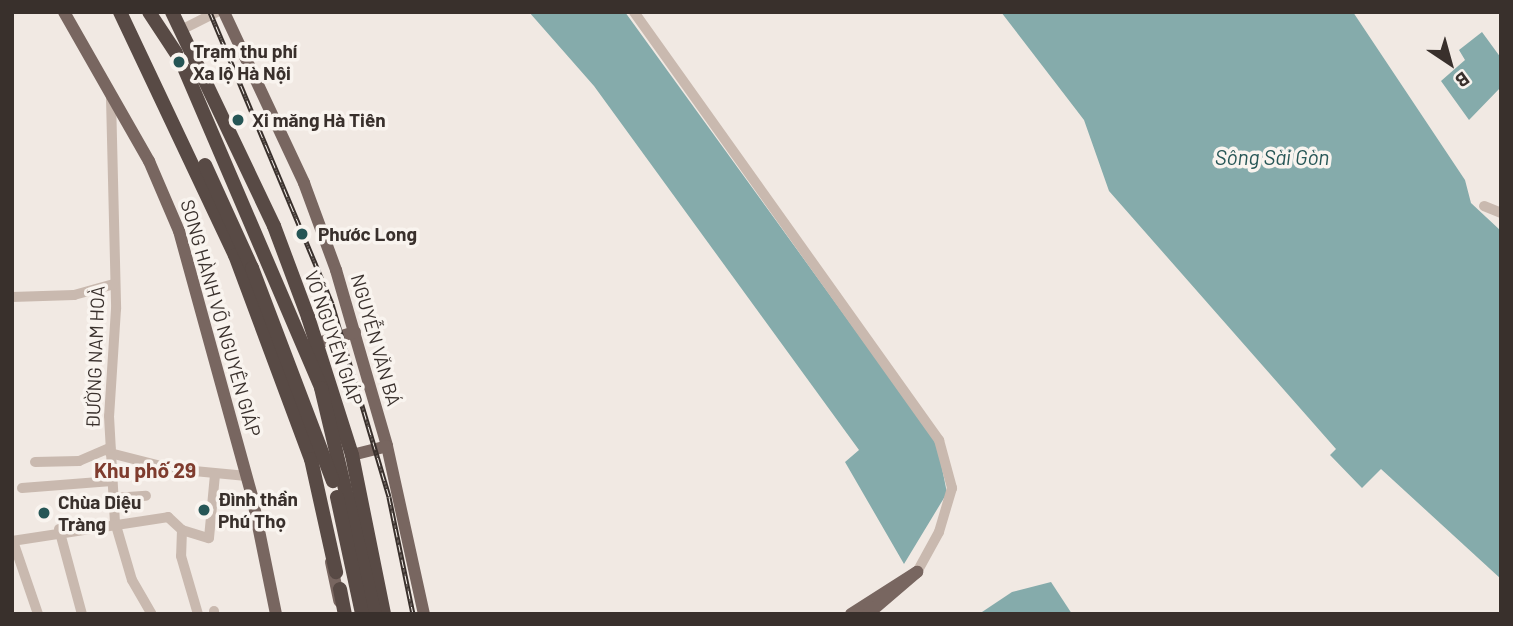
<!DOCTYPE html>
<meta charset="utf-8">
<style>
body{margin:0}
#map{position:relative;width:1513px;height:626px;overflow:hidden;background:#f1e9e3;font-family:Barlow,sans-serif}
div>[style]{position:absolute}
[style*='--x']{left:calc(var(--x)*1px);top:calc(var(--y)*1px);width:calc(var(--w)*1px);rotate:calc(var(--a)*1deg)}
.water>*{inset:0;background:#85abab}
.minor>*{height:10px;margin:-5px;padding:0 5px;transform-origin:5px;border-radius:5px;background:#c9b9af}
.major>*{height:12px;margin:-6px;padding:0 6px;transform-origin:6px;border-radius:6px;background:#786660}
.highway>*{height:14px;margin:-7px;padding:0 7px;transform-origin:7px;border-radius:7px;background:#584a45}
.rail>*{height:5px;margin-top:-2.5px;transform-origin:0;background:repeating-linear-gradient(90deg,#f9f4ef 0 8px,#39302c 0 16px);box-sizing:border-box;border-block:2px solid #39302c}
.dots>*{width:19px;height:19px;translate:-50% -50%;box-sizing:border-box;border:4px solid #f9f4ef;border-radius:50%}
span{translate:-50% -50%;white-space:nowrap;text-align:center;line-height:1.15;-webkit-text-stroke:7px #f9f4ef;paint-order:stroke}
.poi-label{font-size:19px;color:#39302c;font-weight:700}
.left{translate:0 -50%;text-align:left}
.street-label{font-size:19px;color:#39302c}
.water-label{font-size:21px;color:#265656;font-style:italic}
.neighbourhood-label{font-size:21px;color:#7f3c2e;font-weight:700}
.frame{position:absolute;inset:0;border:14px solid #39302c;pointer-events:none}
.north{position:absolute;left:1415px;top:28px;width:70px;height:70px;-webkit-text-stroke:5px #f9f4ef;paint-order:stroke;rotate:144deg;font-size:19px;font-weight:700;line-height:28px;text-align:center;color:#39302c}
.north::after{content:'';display:block;margin:auto;width:24px;height:32px;background:#39302c;clip-path:polygon(50% 0,100% 100%,50% 72%,0 100%)}
</style>
<div id="map">
<div class="water">
<div style="clip-path:polygon(529px 12px,625px 12px,937px 443px,947px 493px,904px 564px,845px 462px,859px 450px,594px 86px)"></div>
<div style="clip-path:polygon(1001px 12px,1353px 12px,1465px 180px,1471px 203px,1501px 231px,1501px 579px,1381px 469px,1362px 488px,1330px 455px,1336px 449px,1109px 191px,1084px 120px)"></div>
<div style="clip-path:polygon(1482px 32px,1501px 58px,1501px 87px,1469px 120px,1441px 81px,1465px 60px,1459px 50px)"></div>
<div style="clip-path:polygon(1051px 582px,1072px 614px,979px 614px,1012px 592px)"></div>
</div>
<div class="minor">
<div style="--x:634;--y:12;--w:526;--a:54.53"></div>
<div style="--x:939;--y:440;--w:50;--a:74.8"></div>
<div style="--x:952;--y:488;--w:46;--a:106.5"></div>
<div style="--x:939;--y:532;--w:46;--a:118.8"></div>
<div style="--x:181;--y:30;--w:40;--a:-26.6"></div>
<div style="--x:111;--y:98;--w:211;--a:88.6"></div>
<div style="--x:116;--y:309;--w:107;--a:93.7"></div>
<div style="--x:109;--y:416;--w:106;--a:86.8"></div>
<div style="--x:115;--y:522;--w:60;--a:73.7"></div>
<div style="--x:132;--y:580;--w:39;--a:60"></div>
<div style="--x:1484;--y:206;--w:18;--a:22"></div>
<div style="--x:12;--y:297;--w:62;--a:-1.8"></div>
<div style="--x:74;--y:295;--w:41;--a:-15.4"></div>
<div style="--x:110;--y:453;--w:65;--a:14.3"></div>
<div style="--x:173;--y:469;--w:74;--a:5.4"></div>
<div style="--x:35;--y:462;--w:44;--a:-1.3"></div>
<div style="--x:79;--y:461;--w:34;--a:-23"></div>
<div style="--x:22;--y:488;--w:90;--a:-4.4"></div>
<div style="--x:114;--y:498;--w:32;--a:-4"></div>
<div style="--x:59;--y:529;--w:88;--a:74.9"></div>
<div style="--x:182;--y:530;--w:26;--a:92"></div>
<div style="--x:181;--y:556;--w:60;--a:73.7"></div>
<div style="--x:12;--y:541;--w:158;--a:-8.7"></div>
<div style="--x:168;--y:517;--w:19;--a:43"></div>
<div style="--x:182;--y:530;--w:28;--a:17"></div>
<div style="--x:209;--y:538;--w:63;--a:-84.6"></div>
<div style="--x:13;--y:541;--w:77;--a:71.1"></div>
<div style="--x:214;--y:611;--w:3;--a:90"></div>
</div>
<div class="major">
<div style="--x:64;--y:12;--w:172;--a:60.3"></div>
<div style="--x:149;--y:161;--w:76;--a:66.8"></div>
<div style="--x:179;--y:231;--w:275;--a:74.6"></div>
<div style="--x:252;--y:496;--w:120;--a:78.5"></div>
<div style="--x:224;--y:12;--w:189;--a:64.9"></div>
<div style="--x:304;--y:183;--w:93;--a:69.8"></div>
<div style="--x:336;--y:270;--w:183;--a:73.8"></div>
<div style="--x:387;--y:446;--w:172;--a:77.6"></div>
<div style="--x:308;--y:346;--w:49;--a:-16.6"></div>
<div style="--x:352;--y:455;--w:36;--a:-14"></div>
<div style="--x:331;--y:562;--w:40;--a:78"></div>
<div style="--x:851;--y:614;--w:78;--a:-32.5"></div>
<div style="--x:868;--y:614;--w:65;--a:-40.6"></div>
</div>
<div class="highway">
<div style="--x:120;--y:12;--w:269;--a:64.7"></div>
<div style="--x:235;--y:255;--w:218;--a:69.6"></div>
<div style="--x:311;--y:459;--w:116;--a:77.5"></div>
<div style="--x:149;--y:12;--w:49;--a:56.6"></div>
<div style="--x:172;--y:12;--w:237;--a:64.5"></div>
<div style="--x:274;--y:226;--w:97;--a:69.5"></div>
<div style="--x:308;--y:317;--w:145;--a:72.3"></div>
<div style="--x:352;--y:455;--w:162;--a:78.6"></div>
<div style="--x:185;--y:70;--w:346;--a:66.8"></div>
<div style="--x:321;--y:388;--w:232;--a:76.6"></div>
<div style="--x:205;--y:165;--w:113;--a:65.5"></div>
<div style="--x:252;--y:268;--w:228;--a:69.2"></div>
<div style="--x:337;--y:497;--w:120;--a:77.9"></div>
<div style="--x:340;--y:589;--w:25;--a:79"></div>
</div>
<div class="rail">
<div style="--x:210;--y:12;--w:316;--a:67.3"></div>
<div style="--x:332;--y:304;--w:201;--a:73.5"></div>
<div style="--x:389;--y:497;--w:119;--a:78.4"></div>
</div>
<div class="dots">
<div style="left:179px;top:62px;background:#265656"></div>
<div style="left:238px;top:120px;background:#265656"></div>
<div style="left:302px;top:234px;background:#265656"></div>
<div style="left:204px;top:510px;background:#265656"></div>
<div style="left:44px;top:513px;background:#265656"></div>
</div>
<div class="poi-label">
<span class="left" style="left:193px;top:62px">Trạm thu phí<br>Xa lộ Hà Nội</span>
<span class="left" style="left:252px;top:120px">Xi măng Hà Tiên</span>
<span class="left" style="left:318px;top:234px">Phước Long</span>
<span class="left" style="left:218px;top:510px">Đình thần<br>Phú Thọ</span>
<span class="left" style="left:58px;top:513px">Chùa Diệu<br>Tràng</span>
</div>
<div class="street-label">
<span style="left:221px;top:318px;rotate:74deg">SONG HÀNH VÕ NGUYÊN GIÁP</span>
<span style="left:334px;top:338px;rotate:71deg">VÕ NGUYÊN GIÁP</span>
<span style="left:376px;top:340px;rotate:74deg">NGUYỄN VĂN BÁ</span>
<span style="left:95px;top:357px;rotate:-88deg">ĐƯỜNG NAM HOÀ</span>
</div>
<div class="water-label">
<span style="left:1272px;top:157px">Sông Sài Gòn</span>
</div>
<div class="neighbourhood-label">
<span style="left:145px;top:470px">Khu phố 29</span>
</div>
<div class="frame"></div>
<div class="north">B</div>
</div>
